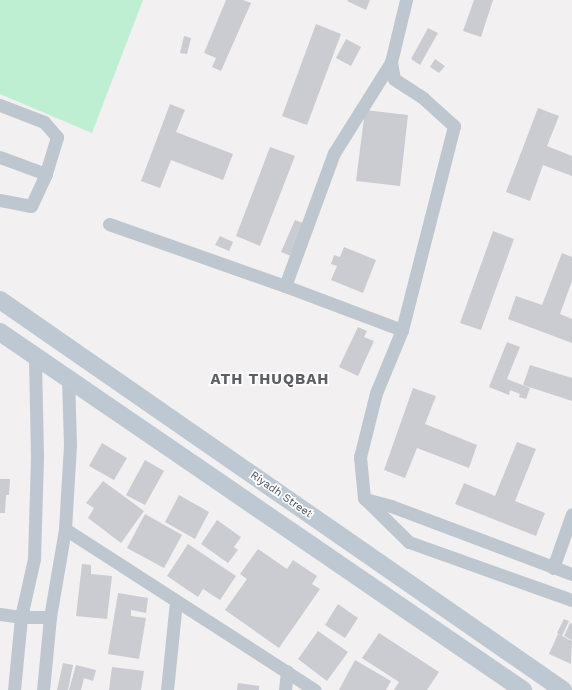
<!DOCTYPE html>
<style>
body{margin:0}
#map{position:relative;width:572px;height:690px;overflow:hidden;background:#f2f0f0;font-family:"Work Sans",sans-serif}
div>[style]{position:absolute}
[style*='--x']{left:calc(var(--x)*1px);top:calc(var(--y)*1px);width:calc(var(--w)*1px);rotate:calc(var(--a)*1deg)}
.green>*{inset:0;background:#bfefd3}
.building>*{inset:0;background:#caccd2}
.street>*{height:13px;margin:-6.5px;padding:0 6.5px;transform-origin:6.5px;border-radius:6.5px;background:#bec7cf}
.secondary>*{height:18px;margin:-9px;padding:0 9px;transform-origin:9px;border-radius:9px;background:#bec8d3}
span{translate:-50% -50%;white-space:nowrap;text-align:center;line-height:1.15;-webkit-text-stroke:3.5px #fff;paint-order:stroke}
.street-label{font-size:11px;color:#48535d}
.district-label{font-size:15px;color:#5c6065;font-weight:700;letter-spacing:1px}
</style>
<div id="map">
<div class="green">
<div style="clip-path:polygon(0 0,143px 0,92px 133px,0 94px)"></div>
</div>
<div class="building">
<div style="clip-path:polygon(226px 0,243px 0,251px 3px,221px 71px,212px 67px,216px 58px,204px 53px)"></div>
<div style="clip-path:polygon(348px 0,370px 0,366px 10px,347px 1px)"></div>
<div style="clip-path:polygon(474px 0,493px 0,481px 37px,463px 31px)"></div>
<div style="clip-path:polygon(316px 24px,341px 34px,307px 125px,282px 116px)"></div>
<div style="clip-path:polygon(428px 28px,438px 33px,420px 65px,411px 59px)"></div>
<div style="clip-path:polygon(184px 36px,191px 38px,187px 54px,180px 53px)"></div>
<div style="clip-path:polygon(346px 39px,361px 47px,351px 66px,336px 58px)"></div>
<div style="clip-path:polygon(435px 59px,445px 66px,439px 73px,430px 67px)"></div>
<div style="clip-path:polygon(170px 104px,185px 110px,176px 132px,233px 154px,223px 180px,171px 160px,160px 188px,141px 181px)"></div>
<div style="clip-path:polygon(538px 108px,559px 116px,547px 146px,572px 156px,572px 176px,543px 165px,530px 201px,506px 192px)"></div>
<div style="clip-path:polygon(365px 110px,408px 115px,400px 186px,356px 181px)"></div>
<div style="clip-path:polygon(270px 147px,295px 156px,260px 246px,236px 236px)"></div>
<div style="clip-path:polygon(295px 220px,305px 224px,291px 256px,281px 252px)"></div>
<div style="clip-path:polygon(493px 231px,514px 239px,481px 330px,460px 323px)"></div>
<div style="clip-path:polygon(220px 236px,233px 242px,229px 251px,215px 245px)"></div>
<div style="clip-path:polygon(344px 247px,376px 260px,363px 293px,331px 280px,337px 266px,331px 264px,334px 255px,340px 257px)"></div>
<div style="clip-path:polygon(562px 253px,572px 257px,572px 281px,560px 314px,572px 319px,572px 343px,508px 319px,516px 296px,542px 305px)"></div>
<div style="clip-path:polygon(358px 327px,367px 331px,364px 337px,374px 341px,358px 376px,339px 367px)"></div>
<div style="clip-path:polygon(507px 342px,520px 347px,507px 379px,530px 388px,526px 399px,519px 397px,520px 394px,510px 390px,509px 395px,489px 387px)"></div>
<div style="clip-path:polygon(530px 365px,572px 378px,572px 401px,523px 385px)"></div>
<div style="clip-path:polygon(413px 388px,436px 396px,425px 424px,477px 445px,469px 468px,417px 448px,405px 478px,384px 470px)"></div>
<div style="clip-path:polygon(517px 442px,536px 449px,515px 501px,545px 513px,536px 536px,455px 504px,464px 483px,495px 496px)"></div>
<div style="clip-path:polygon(102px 443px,127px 458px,114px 480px,89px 466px)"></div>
<div style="clip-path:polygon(145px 460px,164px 471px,145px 505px,126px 495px)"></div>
<div style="clip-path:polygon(0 479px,10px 479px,9px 495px,6px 495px,5px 513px,0 513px)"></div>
<div style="clip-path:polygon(103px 481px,144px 511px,121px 543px,88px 518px,94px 508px,86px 503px)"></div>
<div style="clip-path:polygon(179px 495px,209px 512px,195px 539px,165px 522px)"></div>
<div style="clip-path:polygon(145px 514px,182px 535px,164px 568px,127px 548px)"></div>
<div style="clip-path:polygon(217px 520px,241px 537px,234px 547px,238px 550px,228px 563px,201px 544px)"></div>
<div style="clip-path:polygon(188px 544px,236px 576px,220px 600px,203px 589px,198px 597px,167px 576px)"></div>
<div style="clip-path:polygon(258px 549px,287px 569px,293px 560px,317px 576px,312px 584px,320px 589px,279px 648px,225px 610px,247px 579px,240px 574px)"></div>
<div style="clip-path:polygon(82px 564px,91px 565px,91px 574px,112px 576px,107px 619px,76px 616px)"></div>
<div style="clip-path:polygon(118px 593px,148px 598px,146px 613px,131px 610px,131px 616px,146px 618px,139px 659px,108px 654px)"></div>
<div style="clip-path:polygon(338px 604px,358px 618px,345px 638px,325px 625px)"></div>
<div style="clip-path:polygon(564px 619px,569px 621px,562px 636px,557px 633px)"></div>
<div style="clip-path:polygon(570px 623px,572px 624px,572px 640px,564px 636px)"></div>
<div style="clip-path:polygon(318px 631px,348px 652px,327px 681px,298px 659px)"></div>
<div style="clip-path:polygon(379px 633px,439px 672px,427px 690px,394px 690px,399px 682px,362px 658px)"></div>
<div style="clip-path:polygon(558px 634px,572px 641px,571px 664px,549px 654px)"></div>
<div style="clip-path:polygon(355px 660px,391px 681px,386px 690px,339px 690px)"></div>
<div style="clip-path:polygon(63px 663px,73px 665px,68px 690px,57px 690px)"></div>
<div style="clip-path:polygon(76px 665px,96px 670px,93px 681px,84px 678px,81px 690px,69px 690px)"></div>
<div style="clip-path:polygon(112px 667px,144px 671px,141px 690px,109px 690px)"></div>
<div style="clip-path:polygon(238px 683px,259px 686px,259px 690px,237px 690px)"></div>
</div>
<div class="street">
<div style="--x:391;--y:62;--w:17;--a:80"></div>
<div style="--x:394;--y:79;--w:35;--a:33"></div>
<div style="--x:423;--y:98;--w:42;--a:42.1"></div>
<div style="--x:454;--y:126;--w:211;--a:104.3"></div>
<div style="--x:402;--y:330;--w:68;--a:112.4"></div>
<div style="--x:376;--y:393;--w:66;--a:104"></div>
<div style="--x:360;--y:457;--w:41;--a:84.4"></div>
<div style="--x:364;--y:498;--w:63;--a:44.4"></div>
<div style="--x:409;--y:542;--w:173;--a:19.6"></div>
<div style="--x:0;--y:105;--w:47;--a:21.1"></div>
<div style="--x:44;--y:122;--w:20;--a:49"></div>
<div style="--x:57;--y:137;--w:39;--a:107"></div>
<div style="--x:46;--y:174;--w:35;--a:115"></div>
<div style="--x:31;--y:206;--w:32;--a:-169"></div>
<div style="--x:0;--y:157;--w:49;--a:20.3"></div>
<div style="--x:109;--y:224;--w:187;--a:19.4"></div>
<div style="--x:285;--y:286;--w:125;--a:20.6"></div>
<div style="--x:285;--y:286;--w:142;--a:-69.8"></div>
<div style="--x:334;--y:153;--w:107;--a:-57.9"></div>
<div style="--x:391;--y:62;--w:64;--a:-76.4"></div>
<div style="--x:365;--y:499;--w:27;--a:15"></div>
<div style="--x:391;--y:506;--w:193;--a:20.6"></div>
<div style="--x:65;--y:529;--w:297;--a:32.8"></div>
<div style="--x:553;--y:568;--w:57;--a:-70.6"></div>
<div style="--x:0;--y:614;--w:21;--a:8"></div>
<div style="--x:21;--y:617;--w:29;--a:0"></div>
<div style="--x:14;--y:690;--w:73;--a:-84.5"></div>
<div style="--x:21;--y:617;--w:59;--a:-77.4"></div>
<div style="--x:34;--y:559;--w:104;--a:-88.3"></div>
<div style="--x:37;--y:455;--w:99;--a:-91.2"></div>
<div style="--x:43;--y:690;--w:73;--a:-84.5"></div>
<div style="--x:50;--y:617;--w:89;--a:-80.3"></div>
<div style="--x:65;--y:529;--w:84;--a:-86.6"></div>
<div style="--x:70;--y:445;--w:66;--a:-91.7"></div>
<div style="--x:167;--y:690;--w:89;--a:-84.2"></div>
<div style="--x:285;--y:690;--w:19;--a:-84"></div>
</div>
<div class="secondary">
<div style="--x:0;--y:300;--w:685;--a:34.71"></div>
<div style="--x:0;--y:332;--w:634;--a:34.39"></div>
</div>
<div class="street-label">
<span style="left:281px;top:495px;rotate:35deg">Riyadh Street</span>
</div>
<div class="district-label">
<span style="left:270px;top:380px">ATH THUQBAH</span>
</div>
</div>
